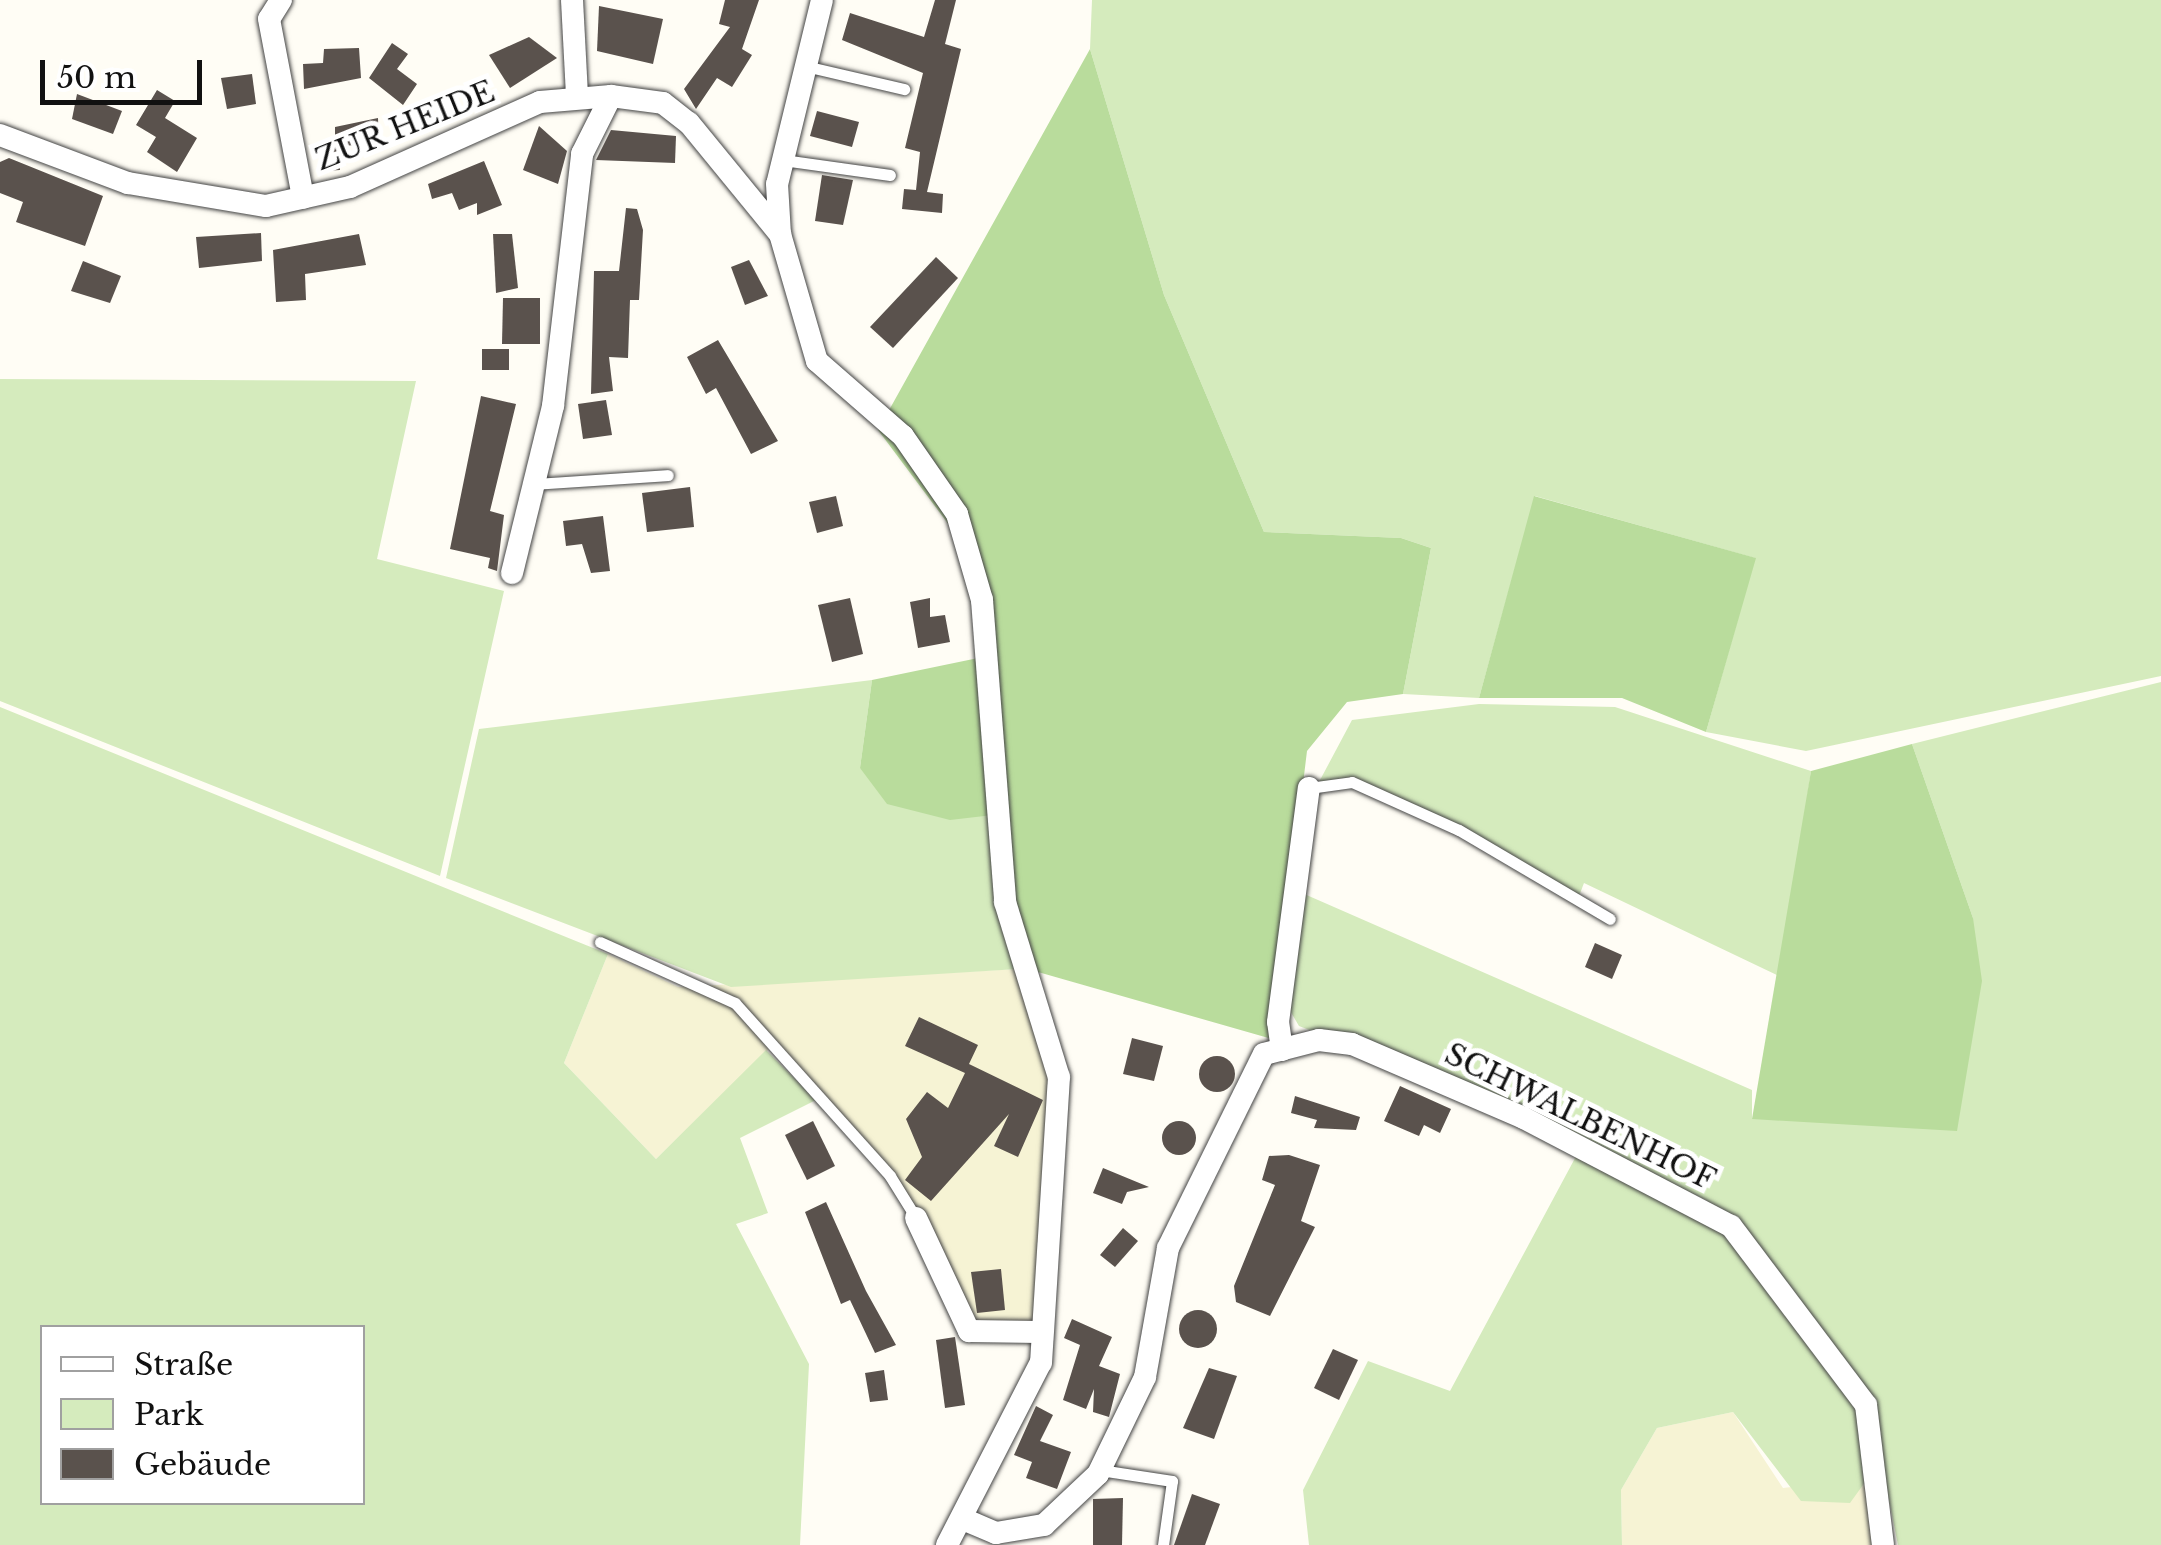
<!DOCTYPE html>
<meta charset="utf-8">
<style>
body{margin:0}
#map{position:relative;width:2161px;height:1545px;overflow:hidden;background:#fffdf5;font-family:"Libre Baskerville",serif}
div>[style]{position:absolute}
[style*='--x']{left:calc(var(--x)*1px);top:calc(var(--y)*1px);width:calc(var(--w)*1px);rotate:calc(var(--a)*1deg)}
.farmland>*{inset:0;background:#f6f3d4}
.green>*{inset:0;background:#d5ebbd}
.forest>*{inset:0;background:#b9dc9c}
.building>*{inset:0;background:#5a524d}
.round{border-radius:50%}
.roads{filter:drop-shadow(0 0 2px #444) drop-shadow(0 0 2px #444)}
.lane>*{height:11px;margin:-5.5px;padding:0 5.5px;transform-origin:5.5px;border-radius:5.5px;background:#fff}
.street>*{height:22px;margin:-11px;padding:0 11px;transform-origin:11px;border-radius:11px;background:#fff}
span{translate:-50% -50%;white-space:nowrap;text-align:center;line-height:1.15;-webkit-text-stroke:10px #fff;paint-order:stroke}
.street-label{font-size:30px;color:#111}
.legend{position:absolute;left:40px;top:1325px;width:325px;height:180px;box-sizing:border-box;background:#fff;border:2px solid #a0a0a0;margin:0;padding:12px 18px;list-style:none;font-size:30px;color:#111}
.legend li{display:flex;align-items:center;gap:20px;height:50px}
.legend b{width:50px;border:2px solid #a0a0a0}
.scale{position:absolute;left:40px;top:60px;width:162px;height:45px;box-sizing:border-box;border:5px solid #111;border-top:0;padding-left:12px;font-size:30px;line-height:35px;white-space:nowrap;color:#111;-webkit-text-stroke:8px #fff;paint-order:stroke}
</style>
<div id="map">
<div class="farmland">
<div style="clip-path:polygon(608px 954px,678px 987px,1020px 969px,1054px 1076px,1036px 1330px,971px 1329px,892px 1173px,771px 1047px,656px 1159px,564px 1063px)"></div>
<div style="clip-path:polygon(1733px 1412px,1783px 1488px,1868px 1478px,1876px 1545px,1622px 1545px,1621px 1490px,1657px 1428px)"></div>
</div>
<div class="green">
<div style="clip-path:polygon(1092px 0,2161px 0,2161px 676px,1806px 751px,1706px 732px,1755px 558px,1535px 496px,1479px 698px,1403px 694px,1431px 548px,1401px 538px,1264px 532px,1164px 295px,1090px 49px)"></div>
<div style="clip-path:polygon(0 379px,416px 381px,377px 559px,504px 591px,440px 876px,0 701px)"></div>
<div style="clip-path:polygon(872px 680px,860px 768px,993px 815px,1020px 969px,731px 987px,446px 878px,479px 729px)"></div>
<div style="clip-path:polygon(2161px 682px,2161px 1545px,1898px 1545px,1870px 1406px,1706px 1200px,1528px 1115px,1299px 1026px,1289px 1009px,1302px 893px,1752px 1090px,1752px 1119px,1973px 918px,1912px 744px)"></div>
<div style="clip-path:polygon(1479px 704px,1615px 707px,1811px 771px,1781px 977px,1584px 883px,1579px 896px,1353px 778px,1319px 782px,1352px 720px)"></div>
<div style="clip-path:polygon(evenodd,0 707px,608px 954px,564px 1063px,656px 1159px,766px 1050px,816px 1100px,740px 1138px,768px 1213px,736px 1224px,809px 1364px,800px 1545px,0 1545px,0 707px,42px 1328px,362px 1328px,362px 1502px,42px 1502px,42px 1328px)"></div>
<div style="clip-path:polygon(1581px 1147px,1728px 1227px,1861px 1407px,1868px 1478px,1850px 1503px,1801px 1501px,1733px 1412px,1657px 1428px,1621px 1490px,1622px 1545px,1309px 1545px,1303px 1490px,1368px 1361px,1450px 1391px)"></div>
</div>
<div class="forest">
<div style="clip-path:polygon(1090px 49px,1164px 295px,1264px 532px,1401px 538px,1431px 548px,1403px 694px,1347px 702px,1307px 751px,1272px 1039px,1031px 970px,1010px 902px,991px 656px,958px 537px,878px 430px)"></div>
<div style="clip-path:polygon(1534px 496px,1756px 558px,1706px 732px,1622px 698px,1479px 698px)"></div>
<div style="clip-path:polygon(983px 657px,993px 815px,950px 820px,887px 804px,860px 768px,872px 680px)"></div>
<div style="clip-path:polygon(1912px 744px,1973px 918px,1982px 981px,1957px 1131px,1752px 1119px,1811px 771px)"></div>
</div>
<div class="building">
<div style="clip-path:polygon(725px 0,759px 0,742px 49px,752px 55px,732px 87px,717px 78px,696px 109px,684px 89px,730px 27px,719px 24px)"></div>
<div style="clip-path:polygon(935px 0,956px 0,945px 44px,961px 49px,927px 192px,943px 194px,942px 213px,902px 209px,904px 189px,916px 190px,920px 152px,905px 148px,923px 73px,842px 40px,850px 13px,924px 37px)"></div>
<div style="clip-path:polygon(599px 6px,663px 19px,653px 64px,597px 51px)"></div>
<div style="clip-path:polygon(529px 37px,557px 58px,510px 88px,489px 55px)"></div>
<div style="clip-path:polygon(392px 43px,408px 54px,397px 69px,417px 84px,403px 105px,369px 78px)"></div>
<div style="clip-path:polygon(359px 48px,361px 78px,304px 89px,303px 64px,323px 63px,324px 49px)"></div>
<div style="clip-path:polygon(252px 74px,256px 104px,227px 109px,221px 78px)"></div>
<div style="clip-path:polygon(157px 90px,175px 101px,165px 118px,197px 138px,177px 172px,147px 152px,156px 137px,136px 125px)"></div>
<div style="clip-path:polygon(77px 94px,122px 111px,113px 134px,72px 119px)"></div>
<div style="clip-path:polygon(817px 111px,859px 122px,852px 147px,810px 136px)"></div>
<div style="clip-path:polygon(378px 118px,379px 144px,339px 146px,340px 170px,323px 171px,321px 141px,335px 140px,335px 127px)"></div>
<div style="clip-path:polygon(539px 126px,567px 151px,558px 184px,523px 170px)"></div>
<div style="clip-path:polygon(611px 130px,676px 136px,675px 163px,596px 160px)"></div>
<div style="clip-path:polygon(9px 158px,103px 196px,85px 246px,16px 222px,23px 202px,0 193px,0 162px)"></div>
<div style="clip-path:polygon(484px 161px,502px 205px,477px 215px,477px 203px,459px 210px,452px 193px,432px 199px,428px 184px)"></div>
<div style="clip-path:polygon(822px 175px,853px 180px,843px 225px,815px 221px)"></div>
<div style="clip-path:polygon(626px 208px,637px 209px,643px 230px,639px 300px,630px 300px,628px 358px,609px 357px,613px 391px,591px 394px,594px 271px,619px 271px)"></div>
<div style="clip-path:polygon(261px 233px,262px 261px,199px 268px,196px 237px)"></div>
<div style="clip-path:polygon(359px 234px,366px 265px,305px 274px,306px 300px,276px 302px,273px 250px)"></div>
<div style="clip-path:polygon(493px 234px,512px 234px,518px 288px,496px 293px)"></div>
<div style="clip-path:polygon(936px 257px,958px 278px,893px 348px,870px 327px)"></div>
<div style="clip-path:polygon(749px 260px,768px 296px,745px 305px,731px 267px)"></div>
<div style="clip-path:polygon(83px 261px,121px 276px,110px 303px,71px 291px)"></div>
<div style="clip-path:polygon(503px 298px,540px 298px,540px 344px,502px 344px)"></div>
<div style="clip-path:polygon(718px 340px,778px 441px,751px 454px,716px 388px,706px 394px,687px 357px)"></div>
<div style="clip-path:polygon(482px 349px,509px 349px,509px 370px,482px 370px)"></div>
<div style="clip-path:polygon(481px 396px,516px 404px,490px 511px,504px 515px,497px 571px,488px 568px,490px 558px,450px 549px)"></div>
<div style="clip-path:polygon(606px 400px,612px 435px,583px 439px,578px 404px)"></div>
<div style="clip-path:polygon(690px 487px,694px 527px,647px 532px,642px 493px)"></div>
<div style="clip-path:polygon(836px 496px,843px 526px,817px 533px,809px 502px)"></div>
<div style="clip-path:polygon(603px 516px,610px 571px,591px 573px,582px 544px,566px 546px,563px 521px)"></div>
<div style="clip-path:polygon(850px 598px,863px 654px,832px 662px,818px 605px)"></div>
<div style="clip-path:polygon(930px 598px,930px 617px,945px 615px,950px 642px,918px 648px,910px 602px)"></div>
<div style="clip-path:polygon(1595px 943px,1622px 955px,1612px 979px,1585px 967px)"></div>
<div style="clip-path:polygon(919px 1017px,978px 1045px,969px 1064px,1043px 1100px,1018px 1157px,994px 1146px,1009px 1114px,931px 1201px,905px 1180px,922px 1157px,906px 1119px,927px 1092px,948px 1108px,965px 1073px,905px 1046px)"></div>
<div style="clip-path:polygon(1132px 1038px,1163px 1046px,1154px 1081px,1123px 1074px)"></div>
<div class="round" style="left:1199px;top:1056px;width:36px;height:36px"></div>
<div style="clip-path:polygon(1400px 1086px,1451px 1109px,1440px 1133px,1424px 1125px,1419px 1136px,1384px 1121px)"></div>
<div style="clip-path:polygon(1295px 1096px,1360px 1117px,1356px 1130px,1314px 1128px,1317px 1120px,1291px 1113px)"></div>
<div style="clip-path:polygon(813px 1121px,835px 1166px,807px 1180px,785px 1135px)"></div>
<div class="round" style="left:1162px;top:1121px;width:34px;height:34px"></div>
<div style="clip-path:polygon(1289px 1155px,1320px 1165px,1301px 1221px,1315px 1227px,1270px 1316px,1236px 1302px,1234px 1286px,1275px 1185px,1262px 1180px,1269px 1156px)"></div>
<div style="clip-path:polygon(1103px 1168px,1149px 1187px,1127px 1192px,1122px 1204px,1093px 1193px)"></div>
<div style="clip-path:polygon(826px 1202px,866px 1291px,896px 1345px,875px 1353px,850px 1300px,841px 1304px,805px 1212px)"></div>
<div style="clip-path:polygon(1123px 1228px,1138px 1241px,1115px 1267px,1100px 1255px)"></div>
<div style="clip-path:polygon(1001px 1269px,1005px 1310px,977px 1313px,971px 1272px)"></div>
<div class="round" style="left:1179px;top:1310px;width:38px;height:38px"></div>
<div style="clip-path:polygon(1072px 1319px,1112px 1337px,1099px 1366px,1120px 1374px,1109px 1417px,1093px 1412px,1094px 1389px,1086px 1409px,1063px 1400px,1080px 1345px,1064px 1338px)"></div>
<div style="clip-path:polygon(955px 1337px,965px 1405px,945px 1408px,936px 1340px)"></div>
<div style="clip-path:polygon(1333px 1349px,1358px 1360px,1339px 1400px,1314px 1388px)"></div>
<div style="clip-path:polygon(1209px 1368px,1237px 1376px,1214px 1439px,1183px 1428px)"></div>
<div style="clip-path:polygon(884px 1370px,888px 1400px,870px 1402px,865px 1373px)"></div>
<div style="clip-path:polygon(1036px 1406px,1053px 1415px,1040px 1441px,1071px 1452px,1057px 1489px,1026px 1478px,1032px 1462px,1014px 1455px)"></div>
<div style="clip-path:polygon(1192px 1494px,1220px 1504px,1205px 1545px,1174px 1545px)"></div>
<div style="clip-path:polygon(1123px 1498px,1122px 1545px,1093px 1545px,1093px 1499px)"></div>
</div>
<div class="roads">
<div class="lane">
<div style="--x:805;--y:66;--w:102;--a:13.1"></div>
<div style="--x:783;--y:160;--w:108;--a:8"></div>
<div style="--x:534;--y:484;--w:134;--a:-3.8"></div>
<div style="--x:1309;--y:788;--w:43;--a:-7.9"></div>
<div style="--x:1352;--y:782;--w:117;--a:24.2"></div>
<div style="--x:1459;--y:830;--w:175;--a:30.5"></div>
<div style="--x:600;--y:942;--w:148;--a:24.3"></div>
<div style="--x:735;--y:1003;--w:232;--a:48.1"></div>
<div style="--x:890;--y:1176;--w:49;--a:58.2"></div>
<div style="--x:1100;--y:1470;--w:73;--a:8.7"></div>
<div style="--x:1172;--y:1481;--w:65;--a:98"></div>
</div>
<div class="street">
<div style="--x:281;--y:0;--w:22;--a:122"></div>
<div style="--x:269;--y:19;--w:182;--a:79.2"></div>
<div style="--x:572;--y:0;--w:95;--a:87"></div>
<div style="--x:822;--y:0;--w:189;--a:103.7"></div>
<div style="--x:777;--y:184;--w:50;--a:86.6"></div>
<div style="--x:780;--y:234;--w:132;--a:73.8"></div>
<div style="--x:817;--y:361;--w:114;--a:41.1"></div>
<div style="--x:903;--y:436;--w:95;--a:55.3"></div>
<div style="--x:957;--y:514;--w:90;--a:73.8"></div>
<div style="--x:982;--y:600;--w:303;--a:85.6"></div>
<div style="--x:1005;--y:902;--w:183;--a:72.9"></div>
<div style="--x:1059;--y:1077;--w:286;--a:93.6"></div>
<div style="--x:1041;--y:1362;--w:206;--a:117.2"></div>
<div style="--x:0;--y:135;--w:137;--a:20.6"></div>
<div style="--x:128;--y:183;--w:140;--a:9.5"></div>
<div style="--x:266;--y:206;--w:86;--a:-12.7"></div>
<div style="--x:350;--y:187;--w:208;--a:-24.1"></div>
<div style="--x:540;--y:102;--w:71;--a:-4.8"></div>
<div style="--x:611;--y:96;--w:52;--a:7.7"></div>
<div style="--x:663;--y:103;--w:33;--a:38"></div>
<div style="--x:689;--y:123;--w:144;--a:50.7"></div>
<div style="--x:512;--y:573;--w:172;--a:-76.2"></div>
<div style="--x:553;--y:406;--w:254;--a:-83.4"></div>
<div style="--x:582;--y:154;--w:65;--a:-63.4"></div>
<div style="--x:1282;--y:1050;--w:28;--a:-98"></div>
<div style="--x:1278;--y:1022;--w:236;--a:-82.5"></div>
<div style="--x:916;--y:1218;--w:125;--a:64.9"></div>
<div style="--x:969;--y:1331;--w:70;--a:0.8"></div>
<div style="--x:963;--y:1519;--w:36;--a:23"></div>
<div style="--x:996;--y:1533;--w:49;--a:-9.5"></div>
<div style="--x:1044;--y:1525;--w:74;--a:-43.4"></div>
<div style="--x:1098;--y:1474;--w:108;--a:-64.1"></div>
<div style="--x:1145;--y:1377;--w:131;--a:-79.9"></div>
<div style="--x:1168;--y:1248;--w:216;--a:-63.7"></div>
<div style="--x:1264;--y:1054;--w:57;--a:-14.3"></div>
<div style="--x:1319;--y:1040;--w:33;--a:7"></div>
<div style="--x:1352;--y:1044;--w:187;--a:23.3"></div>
<div style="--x:1524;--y:1118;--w:233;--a:27.6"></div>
<div style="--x:1731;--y:1226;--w:224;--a:53"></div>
<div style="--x:1866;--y:1405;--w:141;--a:83.1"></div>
</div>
</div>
<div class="street-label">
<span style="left:405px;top:126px;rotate:-22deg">ZUR HEIDE</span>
<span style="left:1580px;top:1117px;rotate:26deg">SCHWALBENHOF</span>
</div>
<ul class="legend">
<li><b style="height:12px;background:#fff"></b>Straße</li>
<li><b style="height:28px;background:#d5ebbd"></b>Park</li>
<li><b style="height:28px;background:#5a524d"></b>Gebäude</li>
</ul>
<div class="scale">50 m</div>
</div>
